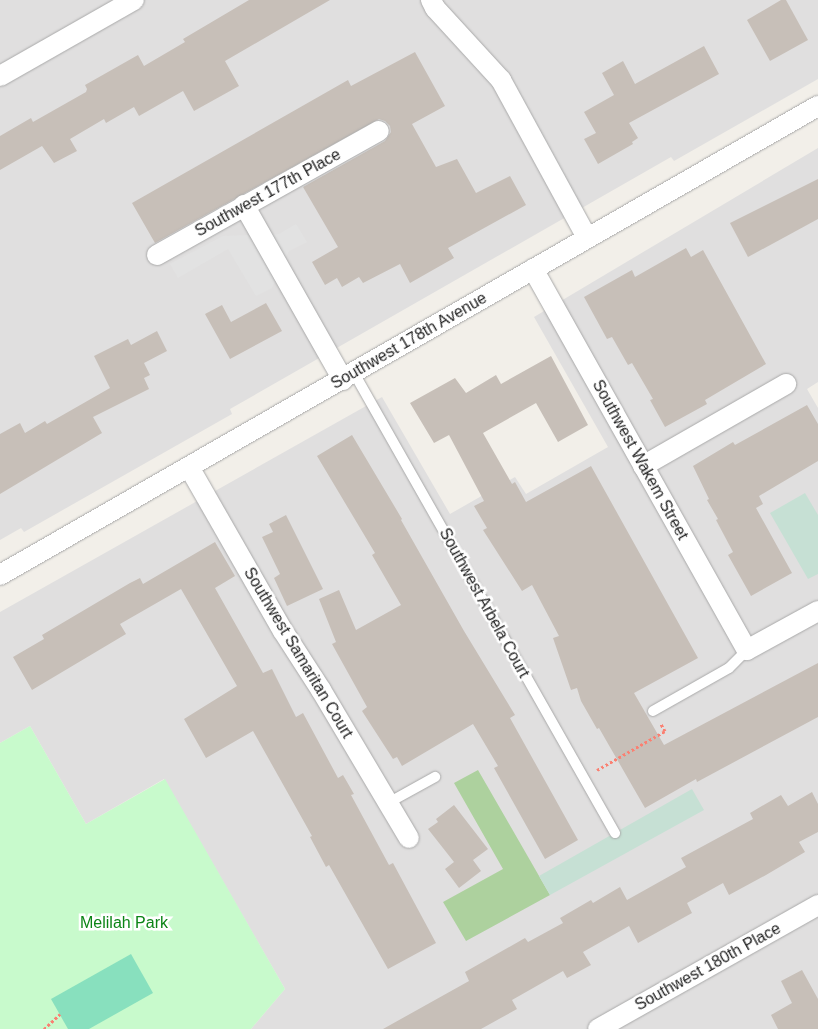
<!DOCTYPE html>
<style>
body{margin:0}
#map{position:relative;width:818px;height:1029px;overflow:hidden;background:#f2efe9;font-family:Arial,sans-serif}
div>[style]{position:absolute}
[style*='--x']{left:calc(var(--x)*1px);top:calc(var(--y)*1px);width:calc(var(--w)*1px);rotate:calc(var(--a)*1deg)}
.residential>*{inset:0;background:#e0dfdf}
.forest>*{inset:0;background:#add19e}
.wetland>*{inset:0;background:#c6e0d4}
.park>*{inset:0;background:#c8facc}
.pitch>*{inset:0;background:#88e0be}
.parking>*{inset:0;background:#e2e2e2}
.building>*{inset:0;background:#c7bfb8}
.path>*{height:3px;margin-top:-1.5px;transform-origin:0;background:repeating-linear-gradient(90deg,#fa8072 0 2.5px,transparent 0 5px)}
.roads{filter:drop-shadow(0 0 1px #a9a9a9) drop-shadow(0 0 1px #a9a9a9)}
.service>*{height:10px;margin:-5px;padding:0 5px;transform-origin:5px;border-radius:5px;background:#fff}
.minor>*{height:20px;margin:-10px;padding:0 10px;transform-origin:10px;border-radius:10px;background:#fff}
span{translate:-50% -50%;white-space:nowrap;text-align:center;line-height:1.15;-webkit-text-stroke:5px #fff;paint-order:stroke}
.street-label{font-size:16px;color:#222}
.park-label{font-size:16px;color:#0c8416}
</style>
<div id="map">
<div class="residential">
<div style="clip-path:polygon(0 0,818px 0,818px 79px,674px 161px,671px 157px,230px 409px,232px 414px,24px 532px,21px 528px,0 540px)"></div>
<div style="clip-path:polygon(818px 148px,818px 382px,807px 389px,818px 408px,818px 1029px,251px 1029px,285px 989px,164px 779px,86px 824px,30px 726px,0 743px,0 612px,382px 397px,450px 514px,515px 477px,526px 494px,608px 447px,534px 317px)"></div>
</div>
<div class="forest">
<div style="clip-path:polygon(478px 770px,550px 895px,466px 941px,443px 902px,503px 869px,454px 783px)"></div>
</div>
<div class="wetland">
<div style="clip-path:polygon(805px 493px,818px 515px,818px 574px,808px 579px,770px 513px)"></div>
<div style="clip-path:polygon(692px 789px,704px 810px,550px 895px,539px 876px)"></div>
</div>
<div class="park">
<div style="clip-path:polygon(30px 726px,86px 824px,165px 779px,285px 989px,251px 1029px,0 1029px,0 743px)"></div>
</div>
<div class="pitch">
<div style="clip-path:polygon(131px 954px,153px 993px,89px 1029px,68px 1029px,51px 999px)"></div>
</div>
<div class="parking">
<div style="clip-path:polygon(296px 224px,307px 242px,289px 251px,272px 288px,256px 296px,228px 249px,178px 278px,170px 264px,223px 236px,279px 234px)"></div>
</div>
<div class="building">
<div style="clip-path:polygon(249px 0,330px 0,225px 61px,239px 86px,194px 111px,183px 91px,139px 116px,134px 107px,106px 123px,104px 119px,70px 139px,77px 151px,54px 163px,42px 146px,0 170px,0 136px,31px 118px,33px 122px,86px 92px,87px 89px,85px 85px,138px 55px,144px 66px,185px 42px,183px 39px)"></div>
<div style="clip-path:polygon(781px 0,786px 0,808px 40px,770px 61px,747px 20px)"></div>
<div style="clip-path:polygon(704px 46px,719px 74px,629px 123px,638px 138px,632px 142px,633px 144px,598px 164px,584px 139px,596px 133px,584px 112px,614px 95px,602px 73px,623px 61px,635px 84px)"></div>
<div style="clip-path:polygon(415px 52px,445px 106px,412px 124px,436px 167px,457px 159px,476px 193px,510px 176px,526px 205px,448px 248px,454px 258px,410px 283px,400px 264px,363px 283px,359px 277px,342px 287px,337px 278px,325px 285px,312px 262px,338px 247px,303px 187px,385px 141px,391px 132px,390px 126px,385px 121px,379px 119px,155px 243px,132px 203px,348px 80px,351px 86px)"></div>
<div style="clip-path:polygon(818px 179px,818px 219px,748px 257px,730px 223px)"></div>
<div style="clip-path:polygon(686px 248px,691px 257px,703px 250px,766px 364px,705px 400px,707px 404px,665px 427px,650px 400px,653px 399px,632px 363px,628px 365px,612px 337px,607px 339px,584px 297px,632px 270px,635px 277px)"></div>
<div style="clip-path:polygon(266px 303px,282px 331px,230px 359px,205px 314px,222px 305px,231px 322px)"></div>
<div style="clip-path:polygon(157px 331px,167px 351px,144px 363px,150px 375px,144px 378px,149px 389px,93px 417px,102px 433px,0 494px,0 434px,20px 423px,25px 433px,45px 421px,47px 424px,110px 388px,94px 356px,128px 339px,131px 345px)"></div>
<div style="clip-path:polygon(551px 356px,588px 425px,558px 442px,536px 403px,483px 433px,512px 484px,515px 482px,526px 502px,591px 466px,698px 658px,634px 693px,664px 745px,818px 663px,818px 717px,697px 782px,696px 779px,645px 808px,599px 728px,597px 729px,581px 701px,577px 688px,571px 690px,553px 638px,559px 636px,532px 585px,522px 591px,483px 530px,487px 528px,474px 506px,484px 501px,449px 435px,434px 443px,410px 403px,455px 378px,466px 393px,496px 375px,501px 384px)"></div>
<div style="clip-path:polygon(807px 405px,818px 424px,818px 461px,759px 496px,763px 504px,756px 508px,792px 573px,751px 596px,728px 555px,733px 552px,716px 520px,718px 519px,707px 500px,709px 499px,693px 466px,733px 442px,735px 445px)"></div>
<div style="clip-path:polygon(352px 435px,402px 519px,401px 520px,464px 631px,515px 715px,510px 718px,578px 840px,545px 859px,494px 768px,498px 766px,473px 724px,402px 766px,397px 757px,393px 759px,362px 711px,367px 707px,332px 644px,336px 642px,319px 599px,339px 590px,356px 630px,401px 605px,372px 555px,375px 553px,317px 456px)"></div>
<div style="clip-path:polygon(286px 515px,323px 589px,287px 606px,274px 578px,280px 574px,262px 537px,273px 532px,269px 524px)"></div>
<div style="clip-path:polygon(215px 542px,235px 576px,215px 588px,263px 673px,272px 669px,296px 717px,303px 713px,338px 778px,343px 775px,354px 794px,351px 795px,389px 865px,393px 863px,436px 943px,388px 969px,329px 865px,326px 867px,310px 837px,312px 836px,253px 731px,206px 758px,184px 719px,237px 686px,181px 589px,120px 624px,126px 634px,32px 690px,13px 657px,44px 639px,42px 635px,130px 583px,140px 578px,143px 584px)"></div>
<div style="clip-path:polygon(812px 792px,818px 804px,818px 832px,799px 842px,805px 852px,766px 875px,729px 895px,723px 883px,687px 903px,692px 913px,638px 943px,629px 926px,583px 952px,591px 965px,567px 978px,563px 971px,512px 1000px,517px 1009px,481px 1029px,383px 1029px,469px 981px,465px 972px,525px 938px,528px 942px,563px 923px,560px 918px,591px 900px,593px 903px,620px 887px,627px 900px,686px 867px,681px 858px,753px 819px,750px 813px,781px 795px,788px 806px)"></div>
<div style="clip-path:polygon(454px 805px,488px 849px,473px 860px,481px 871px,459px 888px,445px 869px,454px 862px,428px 829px,438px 822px,436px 819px)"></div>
<div style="clip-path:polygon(802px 970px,818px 999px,818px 1029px,778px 1029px,771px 1015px,792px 1003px,781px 981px)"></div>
</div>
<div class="path">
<div style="--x:597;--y:770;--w:78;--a:-29.8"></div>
<div style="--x:665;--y:731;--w:8;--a:-120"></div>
<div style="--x:44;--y:1029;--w:22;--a:-43"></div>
</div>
<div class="roads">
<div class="service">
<div style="--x:354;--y:373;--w:529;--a:60.43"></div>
<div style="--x:653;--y:711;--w:87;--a:-29.5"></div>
<div style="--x:729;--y:668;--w:25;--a:-45"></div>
<div style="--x:388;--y:803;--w:54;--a:-29"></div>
</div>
<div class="minor">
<div style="--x:431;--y:0;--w:9;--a:63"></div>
<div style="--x:435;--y:8;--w:98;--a:47.5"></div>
<div style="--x:501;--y:80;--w:180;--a:61.4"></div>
<div style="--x:0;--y:76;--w:154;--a:-29.6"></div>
<div style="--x:244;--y:205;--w:201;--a:60.5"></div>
<div style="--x:157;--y:255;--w:254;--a:-29.2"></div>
<div style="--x:533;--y:269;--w:437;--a:60.7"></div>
<div style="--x:747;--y:650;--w:81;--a:-28.8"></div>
<div style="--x:643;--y:466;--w:165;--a:-29.8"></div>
<div style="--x:189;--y:467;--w:189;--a:60.2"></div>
<div style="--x:283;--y:631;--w:70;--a:57.2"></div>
<div style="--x:321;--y:690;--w:172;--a:59.3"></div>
<div style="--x:0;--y:575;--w:943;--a:-29.83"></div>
<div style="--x:598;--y:1029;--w:253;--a:-29.4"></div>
</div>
</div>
<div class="street-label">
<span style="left:268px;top:193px;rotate:-29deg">Southwest 177th Place</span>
<span style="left:409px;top:341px;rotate:-30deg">Southwest 178th Avenue</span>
<span style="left:640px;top:460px;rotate:61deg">Southwest Wakem Street</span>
<span style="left:484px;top:603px;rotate:61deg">Southwest Arbela Court</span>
<span style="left:298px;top:653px;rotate:59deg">Southwest Samaritan Court</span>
<span style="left:708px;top:967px;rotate:-29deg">Southwest 180th Place</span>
</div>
<div class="park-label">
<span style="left:124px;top:923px">Melilah Park</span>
</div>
</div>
